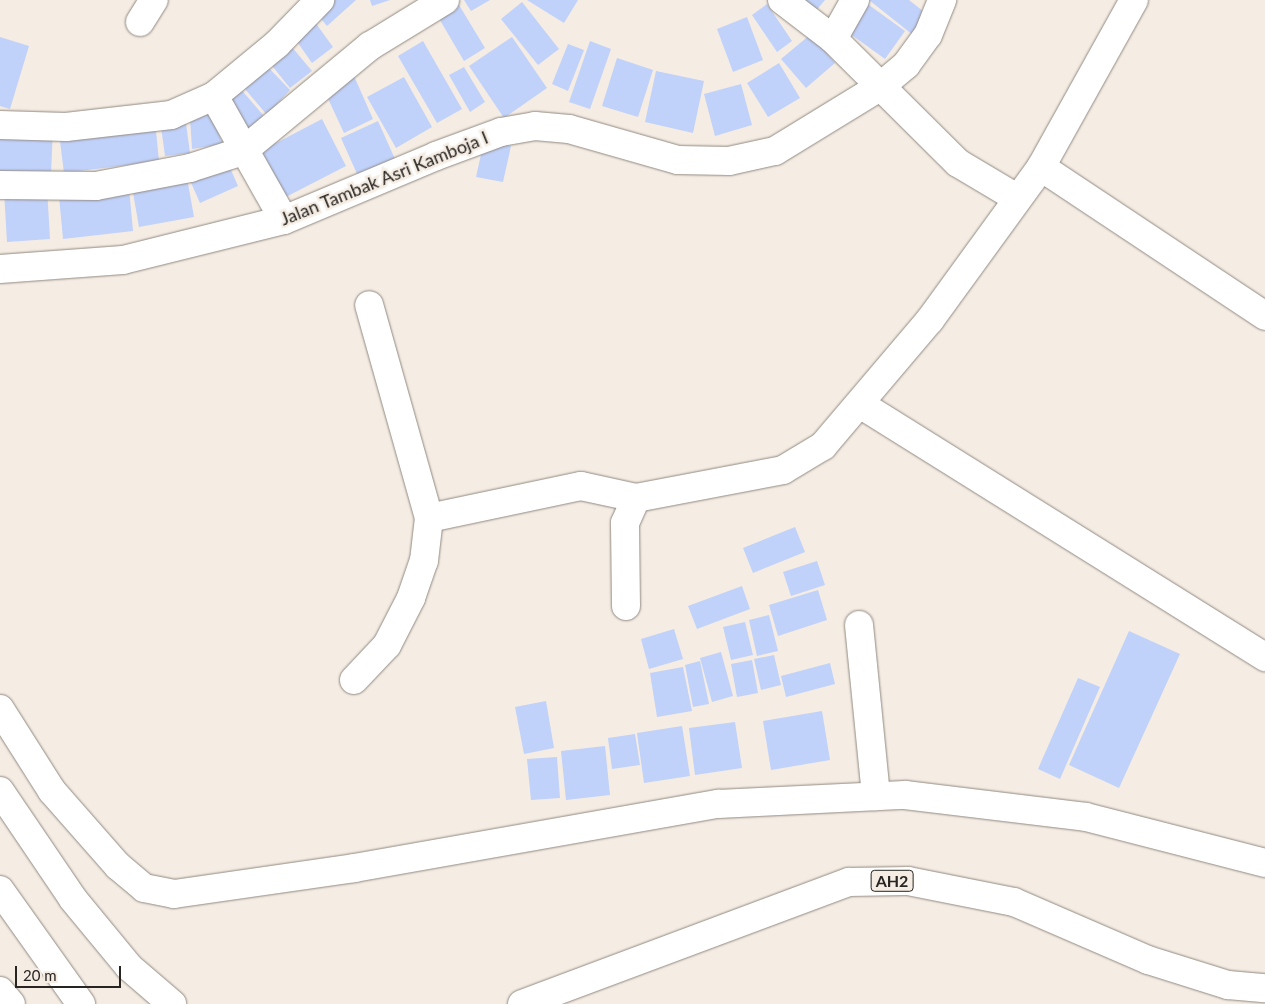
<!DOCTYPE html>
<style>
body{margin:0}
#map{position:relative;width:1265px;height:1004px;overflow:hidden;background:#f5ede4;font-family:Lato,sans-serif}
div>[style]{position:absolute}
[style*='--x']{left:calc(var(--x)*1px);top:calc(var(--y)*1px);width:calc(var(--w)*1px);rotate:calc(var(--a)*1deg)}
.building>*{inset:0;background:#c0d1fa}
.roads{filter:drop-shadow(0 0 1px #918981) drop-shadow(0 0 1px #918981)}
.minor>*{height:28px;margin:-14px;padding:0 14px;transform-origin:14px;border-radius:14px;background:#fff}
.highway>*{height:28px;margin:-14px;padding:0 14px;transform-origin:14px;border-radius:14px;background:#fff}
span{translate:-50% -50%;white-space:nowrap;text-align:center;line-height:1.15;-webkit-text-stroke:5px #f5ede4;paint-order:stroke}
.shield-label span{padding:1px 4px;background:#f5ede4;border:1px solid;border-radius:4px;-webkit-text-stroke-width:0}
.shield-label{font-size:16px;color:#272421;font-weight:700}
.street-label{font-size:18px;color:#272421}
.scale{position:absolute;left:15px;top:966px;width:106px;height:22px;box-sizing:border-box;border:2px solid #272421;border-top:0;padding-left:6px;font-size:15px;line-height:18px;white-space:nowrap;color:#272421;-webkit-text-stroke:4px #f5ede4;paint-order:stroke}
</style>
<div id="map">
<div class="building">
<div style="clip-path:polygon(322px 0,356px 0,327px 26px,312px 8px)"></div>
<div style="clip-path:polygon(370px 0,390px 0,372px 6px)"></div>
<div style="clip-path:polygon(456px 0,485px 48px,464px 61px,434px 10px)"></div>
<div style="clip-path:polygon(464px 0,490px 0,471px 11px)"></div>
<div style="clip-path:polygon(527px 0,578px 0,564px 23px)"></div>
<div style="clip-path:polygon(797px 0,825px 0,814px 13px)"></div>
<div style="clip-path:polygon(862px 0,905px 31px,885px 59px,842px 28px)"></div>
<div style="clip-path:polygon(869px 0,909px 0,928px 15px,913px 35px)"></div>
<div style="clip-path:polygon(522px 2px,559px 49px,538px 65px,501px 19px)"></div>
<div style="clip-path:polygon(767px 4px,792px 41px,777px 52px,752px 15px)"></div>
<div style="clip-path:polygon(747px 17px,763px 60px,733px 72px,717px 29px)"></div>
<div style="clip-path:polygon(312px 18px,333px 47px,312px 63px,291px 33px)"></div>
<div style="clip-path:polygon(811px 34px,835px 63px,806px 88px,781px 59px)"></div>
<div style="clip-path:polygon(0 37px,29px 46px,10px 109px,0 106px)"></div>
<div style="clip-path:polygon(512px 37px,547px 88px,504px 118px,469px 66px)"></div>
<div style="clip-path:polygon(286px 40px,312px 71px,290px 88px,265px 57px)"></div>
<div style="clip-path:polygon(423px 41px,462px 109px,437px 123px,398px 56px)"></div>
<div style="clip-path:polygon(590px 41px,611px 49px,590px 109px,569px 102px)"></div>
<div style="clip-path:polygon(568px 44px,584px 50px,568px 91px,552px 84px)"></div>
<div style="clip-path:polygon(617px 58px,653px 70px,638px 117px,602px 106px)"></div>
<div style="clip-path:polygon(264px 63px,290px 90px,267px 115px,240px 83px)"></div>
<div style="clip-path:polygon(779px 63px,800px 98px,768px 117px,747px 83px)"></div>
<div style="clip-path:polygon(464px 67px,485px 102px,470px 112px,449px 75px)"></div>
<div style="clip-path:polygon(656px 71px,704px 81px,693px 133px,645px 122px)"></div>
<div style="clip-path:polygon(354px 76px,373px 119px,344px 133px,324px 90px)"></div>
<div style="clip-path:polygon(404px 77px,432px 127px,396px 148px,367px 97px)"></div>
<div style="clip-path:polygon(741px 84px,752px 125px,715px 136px,704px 94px)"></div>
<div style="clip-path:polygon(238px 86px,270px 123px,253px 139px,220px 101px)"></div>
<div style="clip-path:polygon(209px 109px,223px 144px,192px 149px,190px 118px)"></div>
<div style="clip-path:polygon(185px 116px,190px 153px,165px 156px,160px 119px)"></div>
<div style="clip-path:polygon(322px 119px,346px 166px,278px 201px,255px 154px)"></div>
<div style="clip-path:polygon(155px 121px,159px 161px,64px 173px,59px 133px)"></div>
<div style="clip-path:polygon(378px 121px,395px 159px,358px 176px,341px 138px)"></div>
<div style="clip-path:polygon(0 126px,53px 127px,51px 174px,0 172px)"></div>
<div style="clip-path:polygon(484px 141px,511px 146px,503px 182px,476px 177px)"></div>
<div style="clip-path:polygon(227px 161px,238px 186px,200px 203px,189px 178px)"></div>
<div style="clip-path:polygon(187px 178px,194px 217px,139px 227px,132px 187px)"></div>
<div style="clip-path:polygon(47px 188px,50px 239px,7px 242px,4px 191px)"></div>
<div style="clip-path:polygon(129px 188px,133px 231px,63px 239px,59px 196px)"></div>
<div style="clip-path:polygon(795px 527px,805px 552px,753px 573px,743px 548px)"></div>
<div style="clip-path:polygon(817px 561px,825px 585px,791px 596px,783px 572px)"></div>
<div style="clip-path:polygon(742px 586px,750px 609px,697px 629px,688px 606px)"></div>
<div style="clip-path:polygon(818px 590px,827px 620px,778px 636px,769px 605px)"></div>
<div style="clip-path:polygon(769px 615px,778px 651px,757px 656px,749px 620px)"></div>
<div style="clip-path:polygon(745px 622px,753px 655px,731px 660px,723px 627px)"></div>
<div style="clip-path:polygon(674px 629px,683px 659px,649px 669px,641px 639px)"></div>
<div style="clip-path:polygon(1129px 631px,1180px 654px,1119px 788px,1069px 765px)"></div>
<div style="clip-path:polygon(721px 652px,733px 696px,712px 702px,700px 658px)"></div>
<div style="clip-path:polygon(774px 655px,781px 685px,761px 690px,754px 659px)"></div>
<div style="clip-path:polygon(752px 660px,758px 693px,737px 697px,731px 664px)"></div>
<div style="clip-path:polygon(700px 661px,709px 704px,693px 707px,685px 665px)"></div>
<div style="clip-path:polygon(830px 663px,835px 684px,786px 697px,781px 676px)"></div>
<div style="clip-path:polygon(683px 667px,692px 711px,657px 717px,650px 673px)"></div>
<div style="clip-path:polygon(1078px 678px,1100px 687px,1060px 779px,1038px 769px)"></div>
<div style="clip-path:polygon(546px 701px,554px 748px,524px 754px,515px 707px)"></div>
<div style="clip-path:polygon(822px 711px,830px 760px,771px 770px,763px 721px)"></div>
<div style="clip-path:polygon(735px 722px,742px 768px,695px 775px,689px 728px)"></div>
<div style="clip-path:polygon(682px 726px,690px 776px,644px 783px,637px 733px)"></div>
<div style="clip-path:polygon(635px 734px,640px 765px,612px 769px,608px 738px)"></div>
<div style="clip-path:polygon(605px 746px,610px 795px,566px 800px,561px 751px)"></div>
<div style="clip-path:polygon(557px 757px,560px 798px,531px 800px,527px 759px)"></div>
</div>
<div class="roads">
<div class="minor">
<div style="--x:782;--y:0;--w:64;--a:37.4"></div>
<div style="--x:833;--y:39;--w:176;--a:44.8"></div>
<div style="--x:958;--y:163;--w:66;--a:30.8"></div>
<div style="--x:140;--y:22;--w:26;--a:-58"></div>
<div style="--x:833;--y:39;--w:45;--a:-60.6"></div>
<div style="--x:214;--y:96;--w:142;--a:60.6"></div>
<div style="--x:0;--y:125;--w:66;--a:1.7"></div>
<div style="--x:66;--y:127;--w:106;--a:-6.5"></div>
<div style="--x:171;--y:115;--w:47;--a:-23.8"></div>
<div style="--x:214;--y:96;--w:82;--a:-39.5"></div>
<div style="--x:277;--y:44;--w:62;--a:-45.7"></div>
<div style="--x:1041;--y:167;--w:269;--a:33.6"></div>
<div style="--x:0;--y:185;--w:96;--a:0.6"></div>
<div style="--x:96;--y:186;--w:96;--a:-10.8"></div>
<div style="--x:190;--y:168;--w:56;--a:-17.8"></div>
<div style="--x:243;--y:151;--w:165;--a:-39.6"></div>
<div style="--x:370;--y:46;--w:88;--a:-31.5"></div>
<div style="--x:0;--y:269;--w:123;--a:-4.2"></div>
<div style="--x:123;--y:260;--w:166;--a:-14"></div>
<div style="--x:284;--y:220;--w:165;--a:-22.8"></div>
<div style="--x:436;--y:156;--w:69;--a:-20.3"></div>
<div style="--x:501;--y:132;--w:35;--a:-10"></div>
<div style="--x:535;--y:126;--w:34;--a:5"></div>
<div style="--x:569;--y:129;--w:113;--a:15.9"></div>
<div style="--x:678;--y:160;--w:51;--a:1.1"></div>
<div style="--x:729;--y:161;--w:47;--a:-12.3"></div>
<div style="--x:775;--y:151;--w:124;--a:-31.5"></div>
<div style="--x:881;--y:86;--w:33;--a:-40"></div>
<div style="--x:906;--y:65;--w:37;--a:-54"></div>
<div style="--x:928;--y:35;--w:38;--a:-68"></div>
<div style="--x:860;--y:404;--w:478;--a:32"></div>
<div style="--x:429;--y:518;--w:155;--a:-11.9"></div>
<div style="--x:581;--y:486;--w:56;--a:12.3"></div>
<div style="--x:626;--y:606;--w:83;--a:-90.7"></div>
<div style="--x:625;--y:523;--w:27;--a:-66"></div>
<div style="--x:636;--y:498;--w:150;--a:-10.8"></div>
<div style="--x:783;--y:470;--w:47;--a:-31"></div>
<div style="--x:823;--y:446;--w:165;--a:-49.7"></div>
<div style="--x:930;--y:320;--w:189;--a:-54"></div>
<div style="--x:1041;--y:167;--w:191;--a:-60.9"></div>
<div style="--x:859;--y:625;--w:172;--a:84.3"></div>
<div style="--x:354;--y:680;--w:48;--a:-46.7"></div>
<div style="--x:387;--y:645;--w:53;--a:-62.9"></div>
<div style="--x:411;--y:598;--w:39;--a:-71"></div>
<div style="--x:424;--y:561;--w:43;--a:-83.4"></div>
<div style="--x:429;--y:518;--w:221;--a:-105.7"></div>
<div style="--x:0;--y:709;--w:97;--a:57.6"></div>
<div style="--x:52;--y:791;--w:100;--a:48.7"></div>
<div style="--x:118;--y:866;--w:34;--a:40"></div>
<div style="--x:144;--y:888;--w:31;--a:11"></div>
<div style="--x:174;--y:894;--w:182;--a:-8.2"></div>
<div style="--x:354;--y:868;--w:370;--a:-10"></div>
<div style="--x:718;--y:804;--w:187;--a:-2.8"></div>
<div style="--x:905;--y:795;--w:182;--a:6.9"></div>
<div style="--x:1086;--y:817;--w:185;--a:14.4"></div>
</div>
<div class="highway">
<div style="--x:0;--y:791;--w:130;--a:55.9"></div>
<div style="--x:73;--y:899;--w:88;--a:50.5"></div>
<div style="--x:129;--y:967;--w:57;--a:40.7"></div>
<div style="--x:0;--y:890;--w:140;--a:54.6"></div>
<div style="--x:0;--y:991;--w:17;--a:50"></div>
<div style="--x:522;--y:1004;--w:349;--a:-20.5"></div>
<div style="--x:849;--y:882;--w:59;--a:-1"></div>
<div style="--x:908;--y:881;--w:108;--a:11.2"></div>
<div style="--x:1014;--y:902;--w:146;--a:23.4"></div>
<div style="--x:1148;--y:960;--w:84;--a:17.4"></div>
<div style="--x:1228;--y:985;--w:37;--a:5"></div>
</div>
</div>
<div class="shield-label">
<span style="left:892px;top:881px">AH2</span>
</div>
<div class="street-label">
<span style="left:384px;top:178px;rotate:-22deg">Jalan Tambak Asri Kamboja I</span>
</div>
<div class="scale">20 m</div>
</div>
